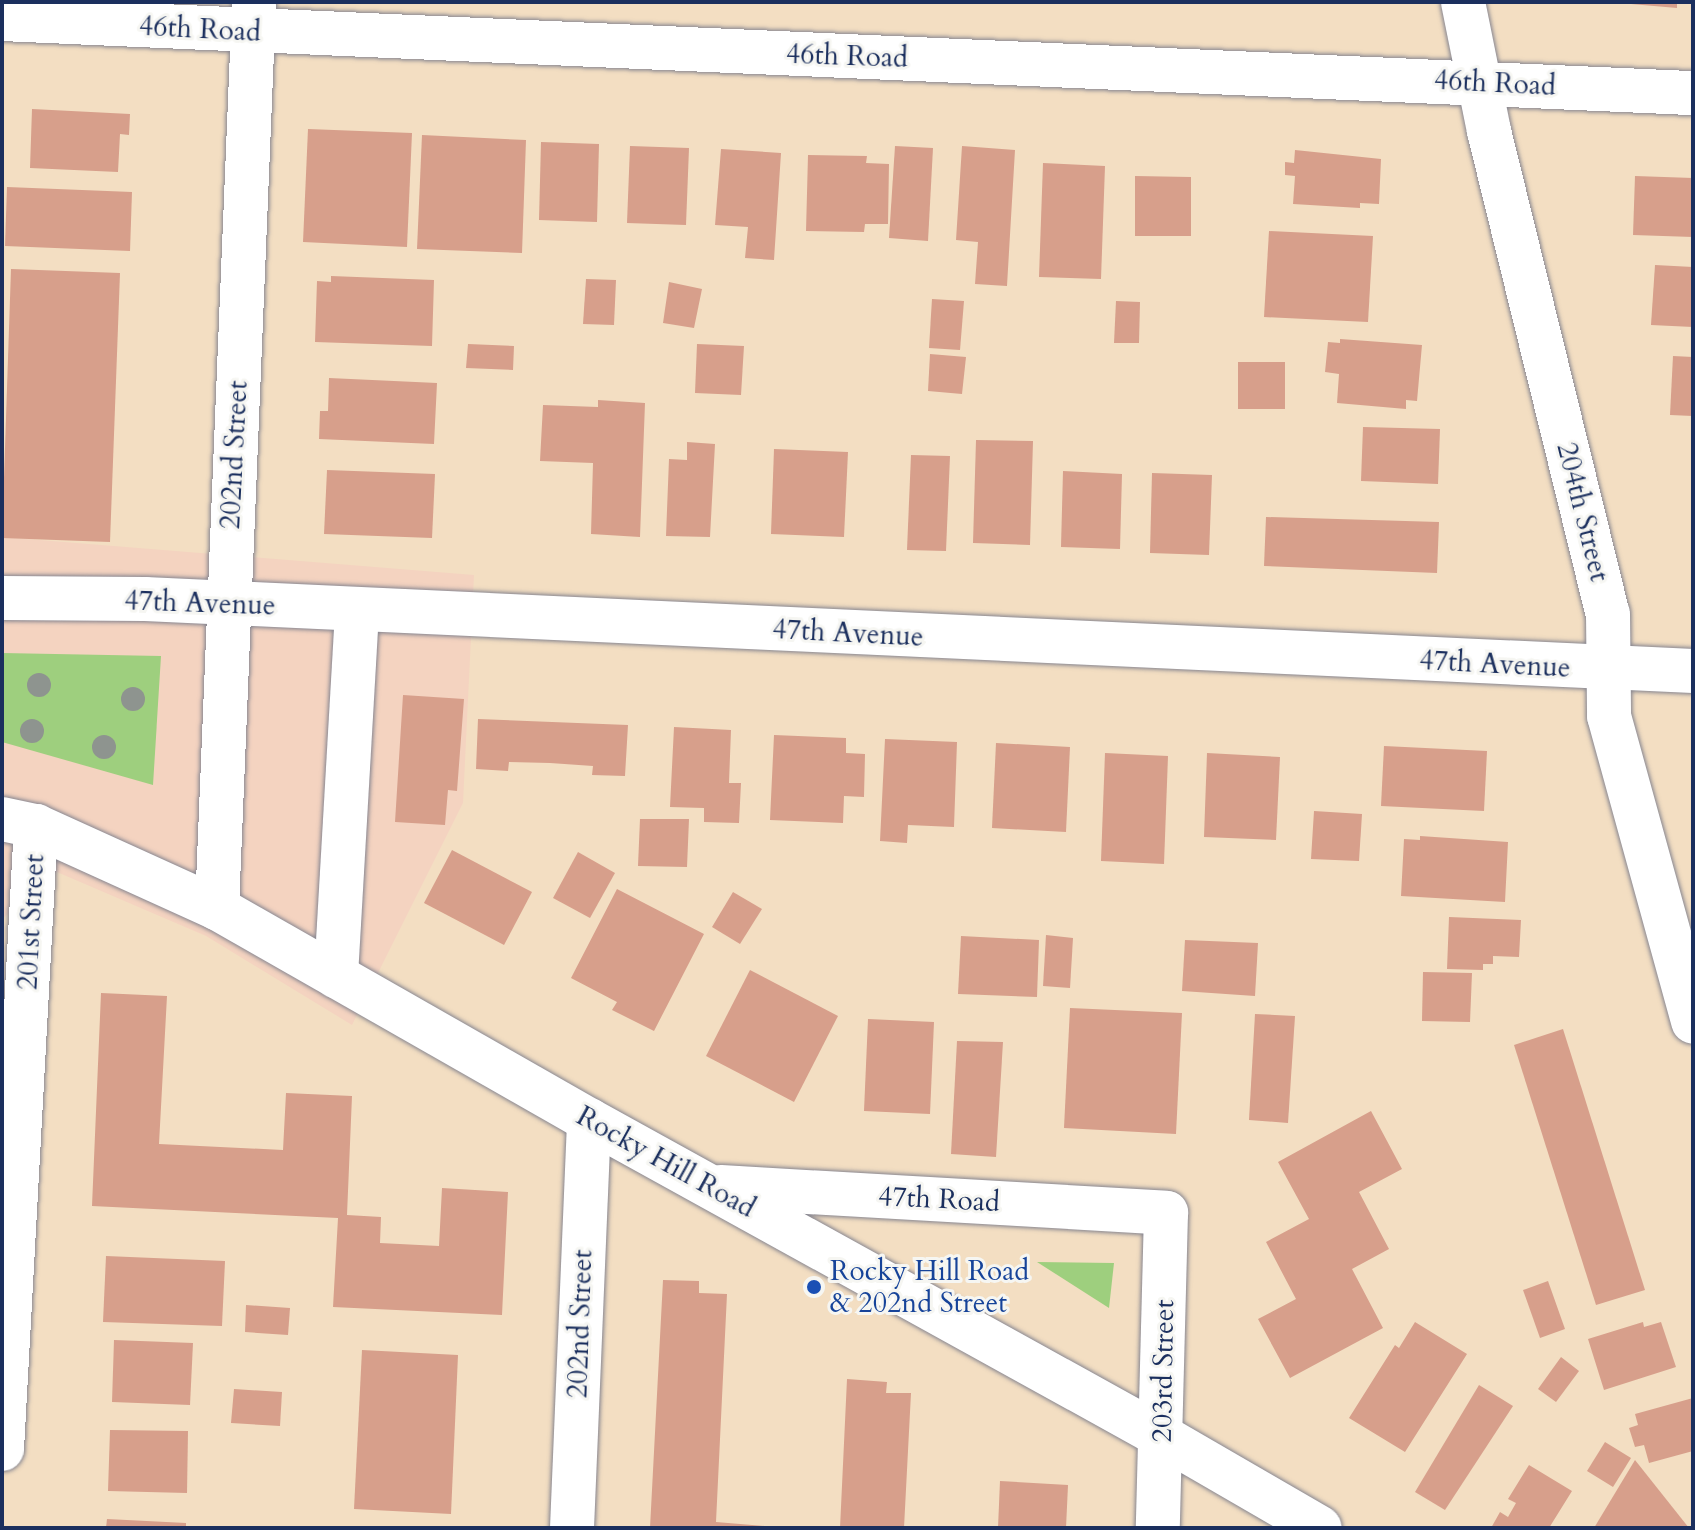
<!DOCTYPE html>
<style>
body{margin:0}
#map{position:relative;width:1695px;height:1530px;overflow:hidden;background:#f3dec2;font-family:Cardo,serif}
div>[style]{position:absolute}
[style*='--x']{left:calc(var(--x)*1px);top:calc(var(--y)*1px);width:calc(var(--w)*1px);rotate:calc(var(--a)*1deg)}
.built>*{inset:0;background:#f4d3c0}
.green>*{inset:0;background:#9ecf7e}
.building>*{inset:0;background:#d79f8b}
.roads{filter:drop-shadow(0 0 2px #878690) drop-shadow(0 0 2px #878690)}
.minor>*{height:44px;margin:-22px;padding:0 22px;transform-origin:22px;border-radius:22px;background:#fff}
.trees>*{width:24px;height:24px;margin:-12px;border-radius:50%;background:#8e948f}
.dots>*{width:22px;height:22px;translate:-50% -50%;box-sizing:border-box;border:4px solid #f6f6f2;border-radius:50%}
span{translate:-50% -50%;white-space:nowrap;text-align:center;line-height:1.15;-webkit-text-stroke:6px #f6f6f2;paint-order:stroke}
.street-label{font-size:28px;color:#1b2f5e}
.transit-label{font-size:28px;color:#164399}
.left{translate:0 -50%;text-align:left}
.frame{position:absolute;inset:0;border:4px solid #1b2f5e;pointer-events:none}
</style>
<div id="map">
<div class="built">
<div style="clip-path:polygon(2px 537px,474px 575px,463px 803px,352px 1025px,206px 936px,57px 872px,2px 919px)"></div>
</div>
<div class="green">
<div style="clip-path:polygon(2px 653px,161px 656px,153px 785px,2px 742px)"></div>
<div style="clip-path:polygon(1037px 1262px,1114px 1263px,1109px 1308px)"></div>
</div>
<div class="building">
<div style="clip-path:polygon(1608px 2px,1677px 2px,1677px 8px)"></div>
<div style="clip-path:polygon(32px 109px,130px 114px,129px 135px,120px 134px,118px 172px,30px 168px)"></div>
<div style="clip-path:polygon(308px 129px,412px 133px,407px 247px,303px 242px)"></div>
<div style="clip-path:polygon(422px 135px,526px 140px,522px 253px,417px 249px)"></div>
<div style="clip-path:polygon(541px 142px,599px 144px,597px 222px,539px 220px)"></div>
<div style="clip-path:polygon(630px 146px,689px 148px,686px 225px,627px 223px)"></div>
<div style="clip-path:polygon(895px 146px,933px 148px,928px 241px,889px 238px)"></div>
<div style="clip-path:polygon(962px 146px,1015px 150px,1007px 286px,975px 284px,978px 242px,956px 240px)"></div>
<div style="clip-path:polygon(721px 149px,781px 153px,774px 260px,745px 258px,748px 227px,715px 225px)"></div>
<div style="clip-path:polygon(1295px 150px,1381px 159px,1379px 204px,1360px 203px,1360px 208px,1293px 204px,1295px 176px,1285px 175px,1285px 162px,1294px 163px)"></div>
<div style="clip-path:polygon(808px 155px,867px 156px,866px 163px,889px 164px,888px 224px,865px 224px,864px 232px,806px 231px)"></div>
<div style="clip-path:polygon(1043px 163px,1105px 166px,1101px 279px,1039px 277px)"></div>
<div style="clip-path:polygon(1135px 176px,1191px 177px,1191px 236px,1135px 236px)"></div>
<div style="clip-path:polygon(1635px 176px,1693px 178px,1693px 237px,1633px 235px)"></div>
<div style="clip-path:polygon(7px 187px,132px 192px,130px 251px,5px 246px)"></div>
<div style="clip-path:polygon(1269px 231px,1373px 236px,1368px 322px,1264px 317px)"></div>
<div style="clip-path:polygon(1655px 265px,1693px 267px,1693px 327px,1651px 325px)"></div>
<div style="clip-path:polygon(11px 269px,120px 273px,110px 542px,2px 538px)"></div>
<div style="clip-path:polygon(331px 276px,434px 280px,432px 346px,315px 342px,317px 281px,331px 282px)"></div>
<div style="clip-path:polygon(586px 279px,616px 280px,614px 325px,583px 324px)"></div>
<div style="clip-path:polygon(669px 282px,702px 289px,694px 328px,663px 323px)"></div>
<div style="clip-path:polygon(932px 299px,964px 301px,960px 350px,929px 348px)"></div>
<div style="clip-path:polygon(1116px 301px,1140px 302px,1139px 343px,1114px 343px)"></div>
<div style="clip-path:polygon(1340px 339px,1422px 345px,1417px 401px,1406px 400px,1406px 409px,1337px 403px,1339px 374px,1325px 372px,1328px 342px,1340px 343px)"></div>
<div style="clip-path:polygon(468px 344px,514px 346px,513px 370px,466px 368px)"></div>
<div style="clip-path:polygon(697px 344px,744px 346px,741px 395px,695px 393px)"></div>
<div style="clip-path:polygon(930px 354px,966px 357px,962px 394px,928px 391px)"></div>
<div style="clip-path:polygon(1673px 356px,1693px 357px,1693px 416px,1670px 415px)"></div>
<div style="clip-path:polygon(1238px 362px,1285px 362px,1285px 409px,1238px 409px)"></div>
<div style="clip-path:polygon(329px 378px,437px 383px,434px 444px,319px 439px,320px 411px,328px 411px)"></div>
<div style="clip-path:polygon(598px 400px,645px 403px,640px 537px,591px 534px,593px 463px,540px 461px,543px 405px,598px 407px)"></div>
<div style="clip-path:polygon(1363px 427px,1440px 429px,1438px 484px,1361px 481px)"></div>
<div style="clip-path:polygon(976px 440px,1033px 441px,1030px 545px,973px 543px)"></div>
<div style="clip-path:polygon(687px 442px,715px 444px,710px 537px,666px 536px,669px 459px,687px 460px)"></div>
<div style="clip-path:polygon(774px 449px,848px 452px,844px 537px,771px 534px)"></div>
<div style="clip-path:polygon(911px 455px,950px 456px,946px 551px,907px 550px)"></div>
<div style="clip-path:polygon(327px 470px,435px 474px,432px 538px,324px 534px)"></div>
<div style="clip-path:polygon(1063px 471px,1122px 474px,1120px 549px,1061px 547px)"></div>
<div style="clip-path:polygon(1152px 473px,1212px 475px,1209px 555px,1150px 553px)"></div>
<div style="clip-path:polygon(1266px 517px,1439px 522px,1437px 573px,1264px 566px)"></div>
<div style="clip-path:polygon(403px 695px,464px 699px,457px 791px,448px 790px,445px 825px,395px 822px)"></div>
<div style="clip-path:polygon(478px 719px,628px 725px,625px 776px,592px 775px,593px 766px,550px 763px,509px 762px,508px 771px,476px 769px)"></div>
<div style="clip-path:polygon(674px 727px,731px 730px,729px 783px,741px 783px,739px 823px,704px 822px,704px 808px,670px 807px)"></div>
<div style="clip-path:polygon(774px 735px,846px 738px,846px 753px,865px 754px,864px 797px,844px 796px,843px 823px,770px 820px)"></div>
<div style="clip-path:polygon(885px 739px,957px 742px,954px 827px,908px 825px,907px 843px,880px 841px)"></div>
<div style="clip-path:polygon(996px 743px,1070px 747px,1066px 832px,992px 828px)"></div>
<div style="clip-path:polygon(1384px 746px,1487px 751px,1484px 811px,1381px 806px)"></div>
<div style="clip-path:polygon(1105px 753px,1168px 756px,1164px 864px,1101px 861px)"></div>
<div style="clip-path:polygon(1207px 753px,1280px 757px,1276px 840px,1204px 837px)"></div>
<div style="clip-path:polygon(1314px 811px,1362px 814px,1359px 861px,1311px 859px)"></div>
<div style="clip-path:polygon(640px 819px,689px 819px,687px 867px,638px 866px)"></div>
<div style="clip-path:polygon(1420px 836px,1508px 842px,1505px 902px,1401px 896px,1404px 839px,1420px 840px)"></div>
<div style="clip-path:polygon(452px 850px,532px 892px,504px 945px,424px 903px)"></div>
<div style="clip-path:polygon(578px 852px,615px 873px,590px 918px,553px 898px)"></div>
<div style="clip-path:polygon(617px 889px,704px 934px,654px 1031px,612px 1010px,617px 1002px,571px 978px)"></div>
<div style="clip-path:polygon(733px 892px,762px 909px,740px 944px,712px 927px)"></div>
<div style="clip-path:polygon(1449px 917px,1521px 920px,1519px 957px,1493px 956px,1493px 964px,1483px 964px,1483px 970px,1447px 969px)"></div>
<div style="clip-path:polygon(1046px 935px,1073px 938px,1070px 988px,1043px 986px)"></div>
<div style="clip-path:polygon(961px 936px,1039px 940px,1037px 997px,958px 994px)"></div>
<div style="clip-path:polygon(1185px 940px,1258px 943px,1255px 996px,1182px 991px)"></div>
<div style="clip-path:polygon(750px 970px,838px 1016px,794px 1102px,706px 1056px)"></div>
<div style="clip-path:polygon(1423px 972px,1472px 973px,1470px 1022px,1422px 1021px)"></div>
<div style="clip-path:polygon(101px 993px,167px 996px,159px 1144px,283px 1150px,286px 1093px,352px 1096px,347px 1215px,381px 1217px,380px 1243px,439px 1246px,442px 1188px,508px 1192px,502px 1315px,333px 1307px,338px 1218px,92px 1206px)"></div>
<div style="clip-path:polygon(1070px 1008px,1182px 1013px,1176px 1134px,1064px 1128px)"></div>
<div style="clip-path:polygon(1255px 1014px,1295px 1016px,1288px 1123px,1249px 1120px)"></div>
<div style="clip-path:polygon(868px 1019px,934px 1022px,930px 1114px,864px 1111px)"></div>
<div style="clip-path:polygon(1563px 1029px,1645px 1290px,1596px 1305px,1514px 1045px)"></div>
<div style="clip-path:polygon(957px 1041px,1003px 1042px,996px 1157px,951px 1154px)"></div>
<div style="clip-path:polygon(1371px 1111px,1402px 1169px,1359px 1192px,1389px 1249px,1352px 1269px,1383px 1328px,1290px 1378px,1258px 1319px,1296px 1299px,1266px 1242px,1309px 1219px,1278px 1162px)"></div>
<div style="clip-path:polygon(106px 1256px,225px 1261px,222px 1326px,103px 1322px)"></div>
<div style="clip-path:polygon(663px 1280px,699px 1281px,699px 1293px,727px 1294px,716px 1522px,789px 1528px,650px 1528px)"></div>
<div style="clip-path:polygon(1548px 1281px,1565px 1329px,1540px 1338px,1523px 1290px)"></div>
<div style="clip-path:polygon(246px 1305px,290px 1308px,288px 1335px,245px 1332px)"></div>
<div style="clip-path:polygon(1415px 1322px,1467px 1354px,1405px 1452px,1349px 1418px,1395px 1345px,1399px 1348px)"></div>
<div style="clip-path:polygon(1643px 1322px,1644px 1327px,1661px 1322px,1676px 1367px,1604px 1390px,1588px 1339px)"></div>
<div style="clip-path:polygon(114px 1340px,193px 1343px,190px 1405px,112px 1402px)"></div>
<div style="clip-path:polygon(362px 1350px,458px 1355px,451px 1514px,354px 1509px)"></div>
<div style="clip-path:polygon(1561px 1357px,1579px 1371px,1556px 1402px,1538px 1389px)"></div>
<div style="clip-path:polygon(847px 1379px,887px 1382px,886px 1393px,911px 1393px,904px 1528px,840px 1528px)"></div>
<div style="clip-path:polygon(1479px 1385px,1513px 1406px,1445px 1510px,1415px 1492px)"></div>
<div style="clip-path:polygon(234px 1389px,282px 1392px,280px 1426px,231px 1423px)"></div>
<div style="clip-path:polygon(1693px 1398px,1693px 1451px,1649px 1463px,1644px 1445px,1635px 1447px,1629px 1428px,1638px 1425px,1635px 1414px)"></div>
<div style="clip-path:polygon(110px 1430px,188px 1431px,187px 1493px,108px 1491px)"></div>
<div style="clip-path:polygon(1605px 1442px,1631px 1458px,1613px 1487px,1587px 1471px)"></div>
<div style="clip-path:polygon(1635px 1460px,1689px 1528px,1594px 1528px)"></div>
<div style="clip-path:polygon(1529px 1465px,1572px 1491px,1549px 1528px,1491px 1528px,1500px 1512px,1508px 1517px,1516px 1503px,1508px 1499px)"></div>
<div style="clip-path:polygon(1000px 1481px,1068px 1485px,1066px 1528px,998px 1528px)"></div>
<div style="clip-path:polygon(107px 1519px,186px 1523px,186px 1528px,106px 1528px)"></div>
</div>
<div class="roads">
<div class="minor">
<div style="--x:1463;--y:2;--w:132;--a:78.6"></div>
<div style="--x:1489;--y:131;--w:497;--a:76.2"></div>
<div style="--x:1608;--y:614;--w:102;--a:89.4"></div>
<div style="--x:1609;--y:716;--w:317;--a:74.6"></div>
<div style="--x:2;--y:19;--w:1693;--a:2.51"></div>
<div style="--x:2;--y:598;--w:143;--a:0.4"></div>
<div style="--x:145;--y:599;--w:1550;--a:2.66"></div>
<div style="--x:2;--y:819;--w:35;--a:12"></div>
<div style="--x:36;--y:826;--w:199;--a:24.4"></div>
<div style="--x:217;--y:908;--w:428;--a:29.7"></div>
<div style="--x:589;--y:1120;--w:656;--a:28.91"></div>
<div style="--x:1163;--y:1437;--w:181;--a:30.1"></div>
<div style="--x:217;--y:908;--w:905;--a:-87.66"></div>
<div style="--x:336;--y:976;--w:367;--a:-86.7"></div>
<div style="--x:721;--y:1187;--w:446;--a:3.3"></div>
<div style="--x:1166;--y:1213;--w:315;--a:91.5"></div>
<div style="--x:2;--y:1449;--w:624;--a:-86.88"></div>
<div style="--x:572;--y:1528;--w:408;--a:-87.6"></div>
</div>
</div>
<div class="trees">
<div style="left:39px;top:685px"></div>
<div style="left:133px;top:699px"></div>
<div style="left:32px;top:731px"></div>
<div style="left:104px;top:747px"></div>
</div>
<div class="dots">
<div style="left:814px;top:1287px;background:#1a4fb4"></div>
</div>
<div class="street-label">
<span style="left:200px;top:29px;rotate:3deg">46th Road</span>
<span style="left:847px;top:56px;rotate:2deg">46th Road</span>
<span style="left:1495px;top:83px;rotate:3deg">46th Road</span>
<span style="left:234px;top:455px;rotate:-87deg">202nd Street</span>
<span style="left:1583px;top:512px;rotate:76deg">204th Street</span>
<span style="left:200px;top:603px;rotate:2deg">47th Avenue</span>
<span style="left:848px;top:633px;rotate:3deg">47th Avenue</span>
<span style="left:1495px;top:664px;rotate:3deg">47th Avenue</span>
<span style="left:31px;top:922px;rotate:-87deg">201st Street</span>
<span style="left:666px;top:1162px;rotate:29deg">Rocky Hill Road</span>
<span style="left:939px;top:1199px;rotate:3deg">47th Road</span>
<span style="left:580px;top:1324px;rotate:-88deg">202nd Street</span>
<span style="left:1163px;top:1371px;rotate:-89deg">203rd Street</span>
</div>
<div class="transit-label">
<span class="left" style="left:830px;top:1287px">Rocky Hill Road<br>&amp; 202nd Street</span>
</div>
<div class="frame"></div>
</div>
